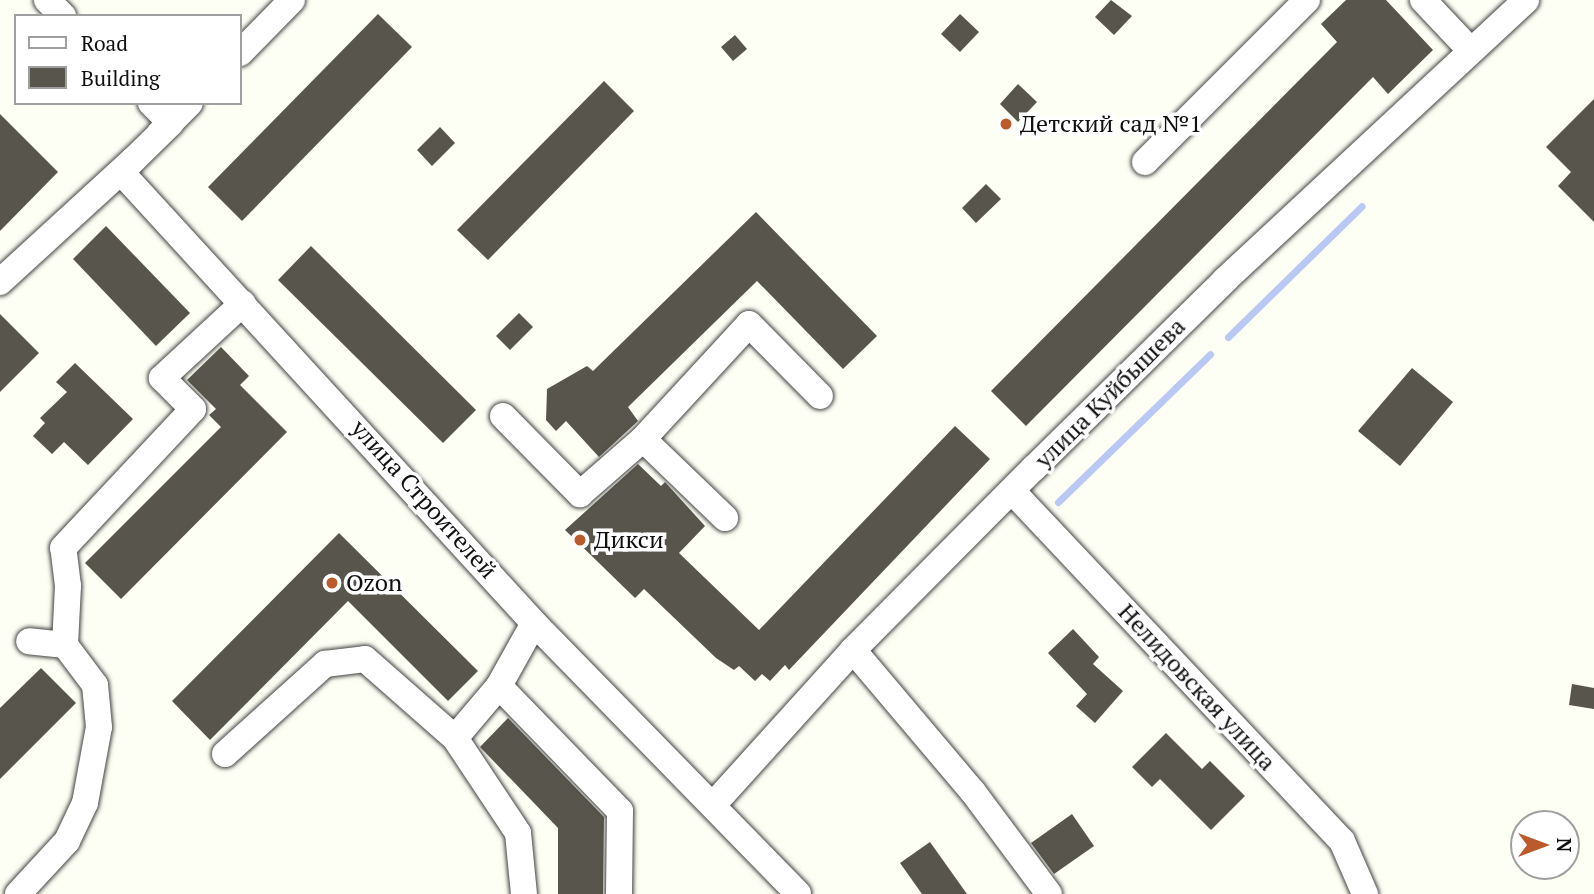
<!DOCTYPE html>
<meta charset="utf-8">
<style>
body{margin:0}
#map{position:relative;width:1594px;height:894px;overflow:hidden;background:#fdfef4;font-family:"PT Serif",serif}
div>[style]{position:absolute}
[style*='--x']{left:calc(var(--x)*1px);top:calc(var(--y)*1px);width:calc(var(--w)*1px);rotate:calc(var(--a)*1deg)}
.stream>*{height:7px;margin:-3.5px;padding:0 3.5px;transform-origin:3.5px;border-radius:3.5px;background:#bac9f4}
.building>*{inset:0;background:#58554d}
.roads{filter:drop-shadow(0 0 2px #434343) drop-shadow(0 0 2px #434343)}
.street>*{height:26px;margin:-13px;padding:0 13px;transform-origin:13px;border-radius:13px;background:#fff}
.dots>*{width:19px;height:19px;translate:-50% -50%;box-sizing:border-box;border:4px solid #fff;border-radius:50%}
span{translate:-50% -50%;white-space:nowrap;text-align:center;line-height:1.15;-webkit-text-stroke:7px #fff;paint-order:stroke}
.poi-label{font-size:24px;color:#101010}
.left{translate:0 -50%;text-align:left}
.street-label{font-size:24px;color:#101010}
.legend{position:absolute;left:14px;top:14px;width:228px;height:91px;box-sizing:border-box;background:#fff;border:2px solid #9f9f9f;margin:0;padding:9px 12px;list-style:none;font-size:21px;color:#101010}
.legend li{display:flex;align-items:center;gap:14px;height:35px}
.legend b{width:35px;border:2px solid #9f9f9f}
.north{position:absolute;left:1510px;top:810px;width:70px;height:70px;box-sizing:border-box;background:#fff;border:2px solid #9f9f9f;border-radius:50%;rotate:90deg;font-size:19px;font-weight:700;line-height:28px;text-align:center;color:#101010}
.north::after{content:'';display:block;margin:auto;width:24px;height:32px;background:#bb5b2d;clip-path:polygon(50% 0,100% 100%,50% 72%,0 100%)}
</style>
<div id="map">
<div class="stream">
<div style="--x:1228;--y:337;--w:187;--a:-44.4"></div>
<div style="--x:1058;--y:502;--w:212;--a:-44.2"></div>
</div>
<div class="building">
<div style="clip-path:polygon(1111px 0,1132px 16px,1114px 35px,1095px 17px)"></div>
<div style="clip-path:polygon(1346px 0,1386px 0,1433px 50px,1388px 94px,1373px 77px,1026px 426px,991px 391px,1337px 42px,1321px 24px)"></div>
<div style="clip-path:polygon(378px 14px,412px 47px,242px 221px,208px 187px)"></div>
<div style="clip-path:polygon(960px 14px,979px 32px,960px 52px,941px 34px)"></div>
<div style="clip-path:polygon(735px 35px,747px 49px,733px 61px,721px 47px)"></div>
<div style="clip-path:polygon(604px 81px,634px 111px,488px 260px,457px 230px)"></div>
<div style="clip-path:polygon(1018px 84px,1037px 102px,1018px 122px,1000px 104px)"></div>
<div style="clip-path:polygon(1594px 99px,1594px 222px,1558px 186px,1571px 172px,1546px 147px)"></div>
<div style="clip-path:polygon(0 114px,58px 172px,0 231px)"></div>
<div style="clip-path:polygon(440px 127px,455px 143px,432px 166px,417px 150px)"></div>
<div style="clip-path:polygon(986px 184px,1001px 199px,976px 223px,962px 208px)"></div>
<div style="clip-path:polygon(756px 212px,877px 336px,843px 369px,757px 281px,628px 407px,638px 421px,599px 457px,566px 421px,556px 431px,546px 420px,547px 389px,587px 366px,593px 371px)"></div>
<div style="clip-path:polygon(106px 226px,190px 313px,156px 346px,73px 259px)"></div>
<div style="clip-path:polygon(311px 246px,476px 410px,443px 443px,278px 280px)"></div>
<div style="clip-path:polygon(519px 313px,533px 327px,510px 350px,496px 336px)"></div>
<div style="clip-path:polygon(0 314px,39px 353px,0 392px)"></div>
<div style="clip-path:polygon(221px 347px,249px 376px,240px 385px,287px 432px,121px 599px,85px 563px,221px 427px,209px 415px,216px 409px,187px 380px)"></div>
<div style="clip-path:polygon(75px 363px,133px 419px,88px 465px,64px 442px,52px 454px,33px 436px,45px 423px,40px 418px,67px 392px,56px 382px)"></div>
<div style="clip-path:polygon(1412px 368px,1453px 402px,1400px 466px,1358px 431px)"></div>
<div style="clip-path:polygon(955px 426px,990px 459px,789px 670px,785px 665px,770px 681px,762px 674px,755px 681px,739px 666px,734px 670px,716px 658px,644px 589px,635px 598px,565px 530px,638px 464px,661px 486px,665px 482px,705px 526px,679px 553px,759px 630px)"></div>
<div style="clip-path:polygon(339px 533px,478px 671px,448px 701px,348px 601px,210px 740px,172px 701px)"></div>
<div style="clip-path:polygon(1073px 629px,1099px 657px,1093px 664px,1123px 691px,1095px 723px,1076px 706px,1087px 694px,1048px 653px)"></div>
<div style="clip-path:polygon(41px 668px,76px 703px,0 779px,0 708px)"></div>
<div style="clip-path:polygon(1572px 684px,1594px 688px,1594px 709px,1569px 705px)"></div>
<div style="clip-path:polygon(508px 718px,604px 817px,603px 894px,558px 894px,558px 828px,480px 747px)"></div>
<div style="clip-path:polygon(1166px 733px,1202px 769px,1210px 761px,1245px 796px,1211px 830px,1160px 779px,1152px 787px,1132px 767px)"></div>
<div style="clip-path:polygon(1072px 814px,1094px 846px,1054px 874px,1031px 843px)"></div>
<div style="clip-path:polygon(930px 842px,967px 894px,922px 894px,900px 863px)"></div>
</div>
<div class="roads">
<div class="street">
<div style="--x:47;--y:0;--w:23;--a:45"></div>
<div style="--x:1423;--y:0;--w:70;--a:46.7"></div>
<div style="--x:240;--y:53;--w:74;--a:-45.5"></div>
<div style="--x:151;--y:103;--w:28;--a:45"></div>
<div style="--x:171;--y:123;--w:70;--a:135.6"></div>
<div style="--x:121;--y:172;--w:612;--a:47.52"></div>
<div style="--x:534;--y:623;--w:378;--a:45.7"></div>
<div style="--x:160;--y:133;--w:42;--a:-45"></div>
<div style="--x:1145;--y:162;--w:229;--a:-45"></div>
<div style="--x:0;--y:282;--w:180;--a:-42.5"></div>
<div style="--x:503;--y:416;--w:110;--a:45.4"></div>
<div style="--x:580;--y:494;--w:84;--a:-41.1"></div>
<div style="--x:643;--y:439;--w:156;--a:-47.3"></div>
<div style="--x:749;--y:324;--w:101;--a:45.4"></div>
<div style="--x:643;--y:439;--w:114;--a:43.9"></div>
<div style="--x:1012;--y:491;--w:481;--a:46.7"></div>
<div style="--x:1342;--y:841;--w:58;--a:66.5"></div>
<div style="--x:534;--y:623;--w:72;--a:119.1"></div>
<div style="--x:499;--y:686;--w:174;--a:45.9"></div>
<div style="--x:620;--y:811;--w:83;--a:90.7"></div>
<div style="--x:65;--y:645;--w:59;--a:-87.1"></div>
<div style="--x:68;--y:586;--w:38;--a:-97"></div>
<div style="--x:63;--y:548;--w:190;--a:-46.9"></div>
<div style="--x:193;--y:409;--w:44;--a:-135"></div>
<div style="--x:162;--y:378;--w:110;--a:-42.8"></div>
<div style="--x:853;--y:650;--w:186;--a:49.8"></div>
<div style="--x:973;--y:792;--w:127;--a:53.3"></div>
<div style="--x:455;--y:738;--w:114;--a:56.4"></div>
<div style="--x:518;--y:833;--w:61;--a:84.4"></div>
<div style="--x:225;--y:754;--w:135;--a:-42"></div>
<div style="--x:325;--y:664;--w:40;--a:-7.1"></div>
<div style="--x:365;--y:659;--w:120;--a:41.3"></div>
<div style="--x:455;--y:738;--w:68;--a:-49.8"></div>
<div style="--x:713;--y:805;--w:209;--a:-47.9"></div>
<div style="--x:853;--y:650;--w:257;--a:-45.2"></div>
<div style="--x:1034;--y:468;--w:268;--a:-44.5"></div>
<div style="--x:1225;--y:280;--w:411;--a:-42.9"></div>
<div style="--x:18;--y:894;--w:72;--a:-47.2"></div>
<div style="--x:67;--y:841;--w:42;--a:-64.7"></div>
<div style="--x:85;--y:803;--w:77;--a:-79.6"></div>
<div style="--x:99;--y:727;--w:42;--a:-95.4"></div>
<div style="--x:95;--y:685;--w:50;--a:-126.9"></div>
<div style="--x:65;--y:645;--w:36;--a:-174"></div>
</div>
</div>
<div class="dots">
<div style="left:1006px;top:124px;background:#bb5b2d"></div>
<div style="left:580px;top:540px;background:#bb5b2d"></div>
<div style="left:332px;top:583px;background:#bb5b2d"></div>
</div>
<div class="poi-label">
<span class="left" style="left:1020px;top:124px">Детский сад №1</span>
<span class="left" style="left:594px;top:540px">Дикси</span>
<span class="left" style="left:346px;top:583px">Ozon</span>
</div>
<div class="street-label">
<span style="left:1110px;top:393px;rotate:-45deg">улица Куйбышева</span>
<span style="left:424px;top:499px;rotate:48deg">улица Строителей</span>
<span style="left:1197px;top:687px;rotate:47deg">Нелидовская улица</span>
</div>
<ul class="legend">
<li><b style="height:9px;background:#fff"></b>Road</li>
<li><b style="height:19px;background:#58554d"></b>Building</li>
</ul>
<div class="north">N</div>
</div>
